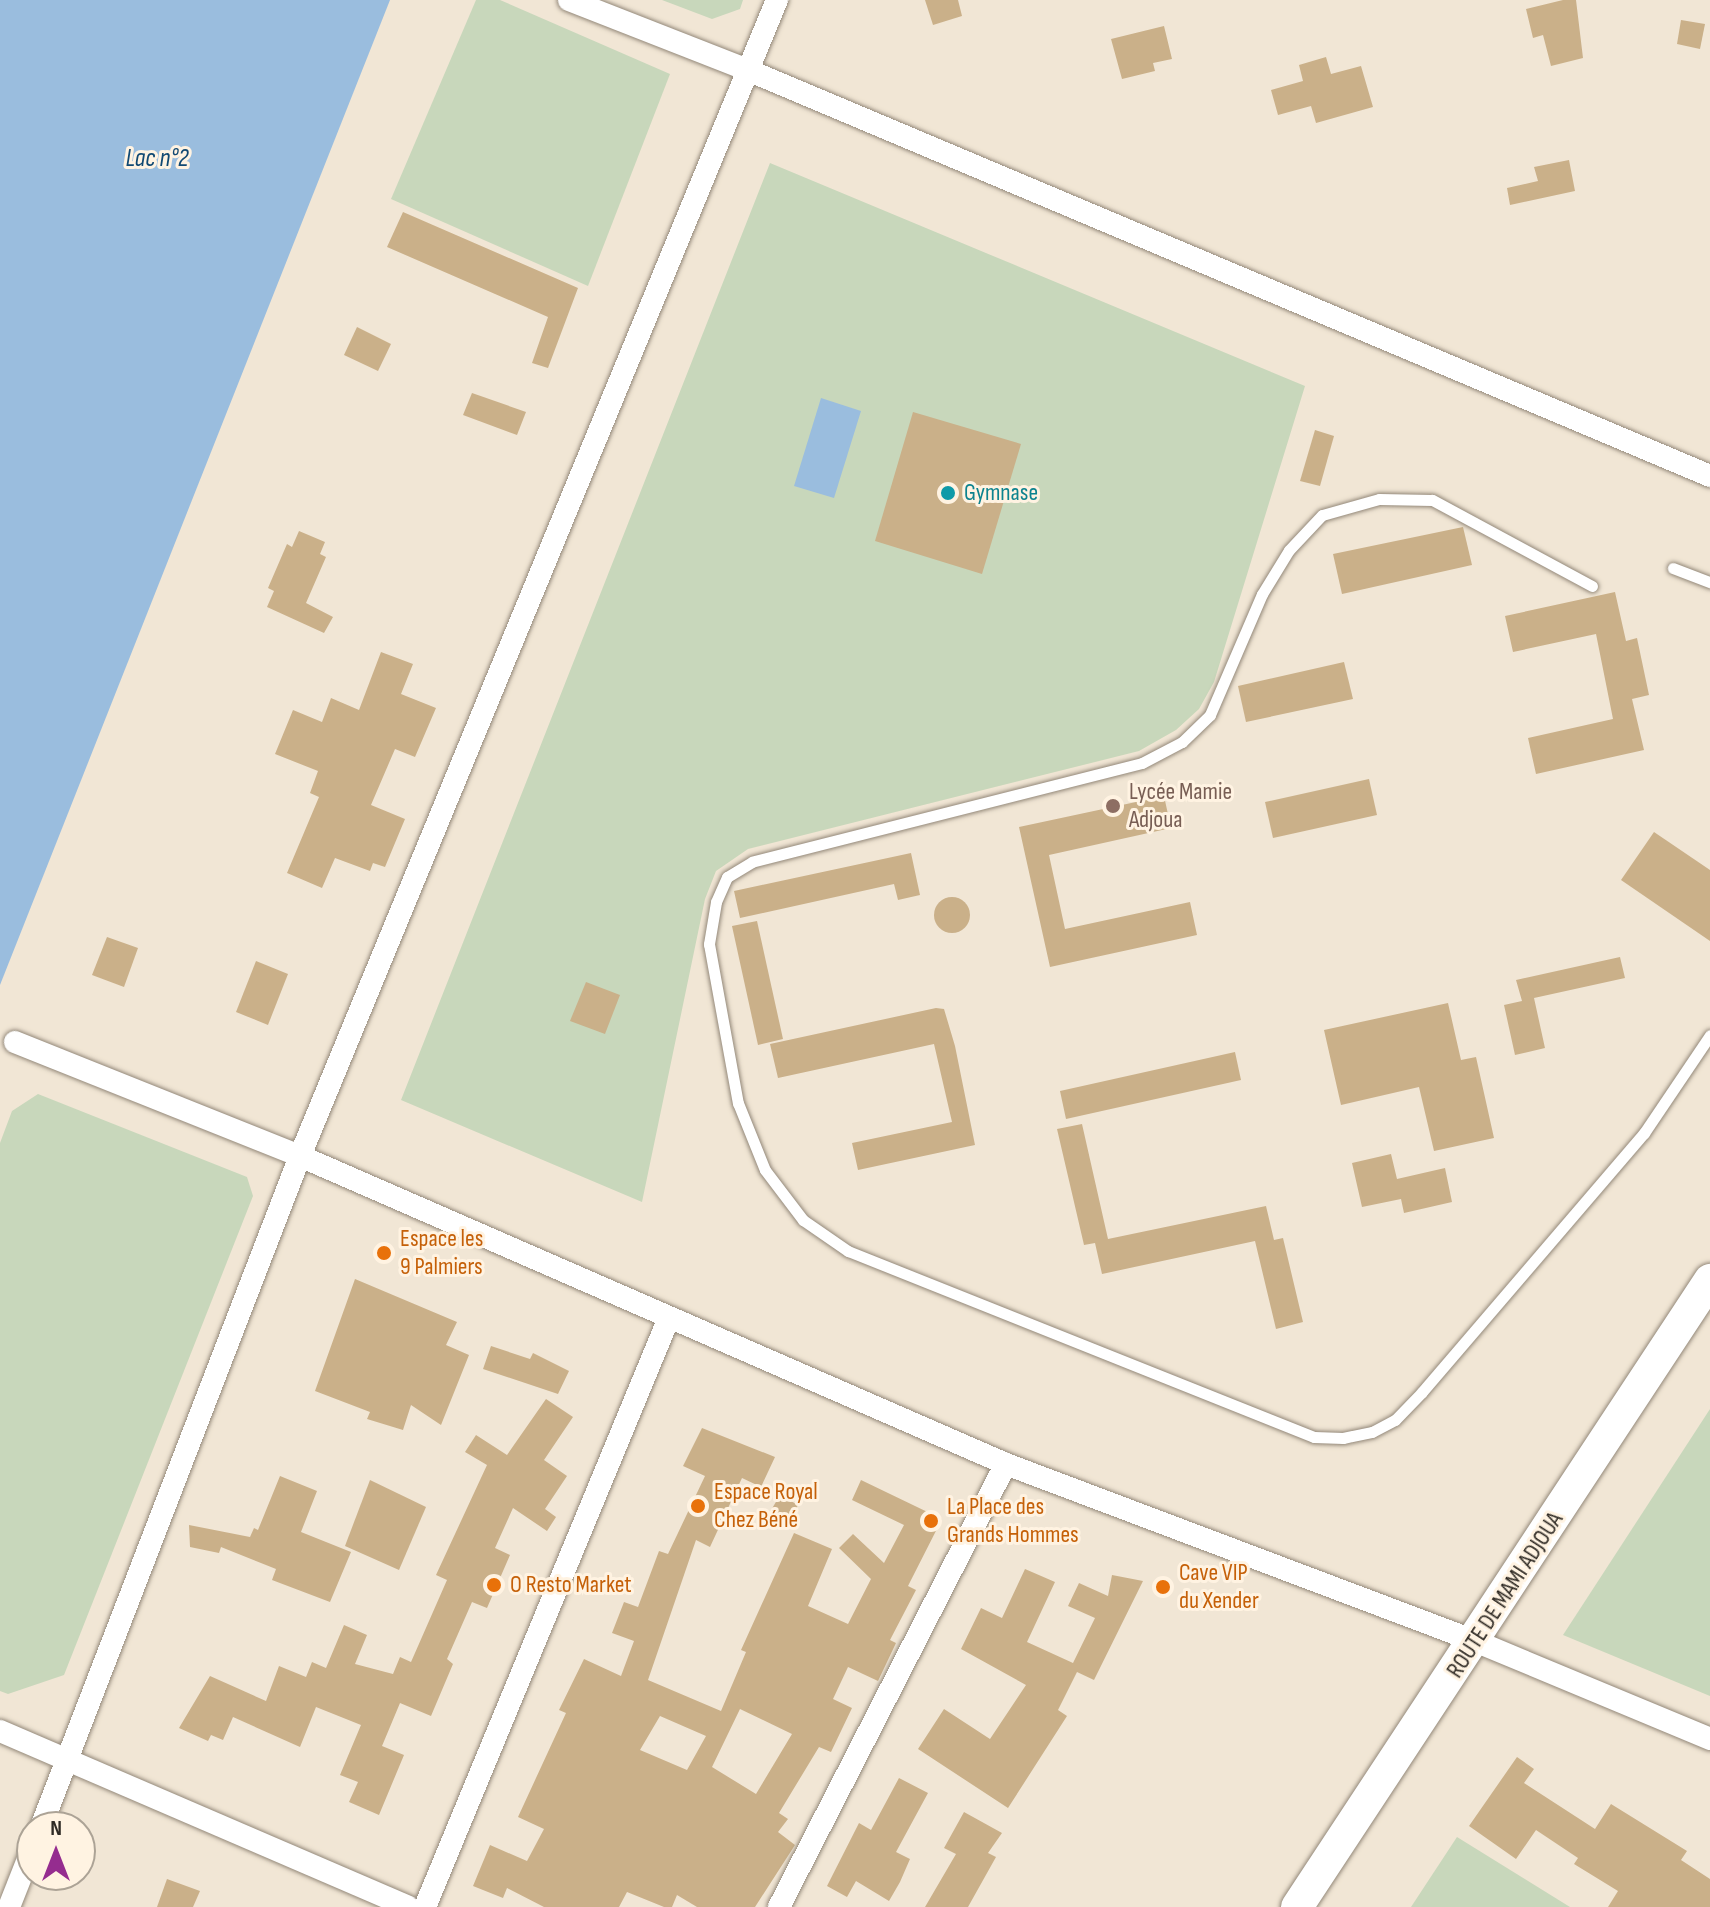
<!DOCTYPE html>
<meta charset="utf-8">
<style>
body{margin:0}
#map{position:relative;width:1710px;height:1907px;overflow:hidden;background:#f1e6d5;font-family:"Sofia Sans Condensed",sans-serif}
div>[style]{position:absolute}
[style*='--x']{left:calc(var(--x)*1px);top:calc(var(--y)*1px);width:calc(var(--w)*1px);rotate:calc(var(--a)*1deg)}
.green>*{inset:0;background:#c8d7bb}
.water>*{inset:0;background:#9abdde}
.building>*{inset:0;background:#cab089}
.round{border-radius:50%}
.roads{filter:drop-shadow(0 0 2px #938879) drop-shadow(0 0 2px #938879)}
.lane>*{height:11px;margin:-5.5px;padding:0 5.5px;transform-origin:5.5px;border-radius:5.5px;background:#fff}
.street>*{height:22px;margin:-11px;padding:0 11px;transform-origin:11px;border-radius:11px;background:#fff}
.secondary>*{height:32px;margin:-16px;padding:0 16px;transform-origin:16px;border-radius:16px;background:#fff}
.dots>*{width:22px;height:22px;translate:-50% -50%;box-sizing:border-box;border:4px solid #fff3e2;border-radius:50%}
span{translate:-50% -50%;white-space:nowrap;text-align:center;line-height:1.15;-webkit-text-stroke:6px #fff3e2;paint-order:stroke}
.culture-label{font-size:24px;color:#0d838f}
.left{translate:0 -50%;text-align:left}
.education-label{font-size:24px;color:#785e54}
.food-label{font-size:24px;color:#c56008}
.street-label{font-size:24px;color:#2f2a24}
.water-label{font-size:26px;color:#114973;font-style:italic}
.north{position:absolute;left:16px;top:1811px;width:80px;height:80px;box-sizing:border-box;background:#fff3e2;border:2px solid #aca396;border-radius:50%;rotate:0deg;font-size:22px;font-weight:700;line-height:32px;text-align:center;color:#2f2a24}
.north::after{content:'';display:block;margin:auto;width:28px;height:36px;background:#952c8f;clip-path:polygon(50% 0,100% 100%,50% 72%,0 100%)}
</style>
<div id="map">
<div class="green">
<div style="clip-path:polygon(476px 0,500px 0,670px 74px,588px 286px,391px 199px)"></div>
<div style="clip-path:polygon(662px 0,743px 0,740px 9px,712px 19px)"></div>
<div style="clip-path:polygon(770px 163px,1305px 386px,1214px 682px,1199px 709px,1176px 730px,1139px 751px,748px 849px,716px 871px,705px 899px,642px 1202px,401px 1100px)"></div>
<div style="clip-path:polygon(38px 1094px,247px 1177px,253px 1196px,64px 1675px,8px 1694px,0 1691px,0 1143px,12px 1111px)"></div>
<div style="clip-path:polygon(1710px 1409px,1710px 1696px,1563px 1635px)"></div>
<div style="clip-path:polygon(1457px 1837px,1570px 1907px,1411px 1907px)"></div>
</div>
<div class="water">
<div style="clip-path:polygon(0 0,390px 0,0 985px)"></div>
<div style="clip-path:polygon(821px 398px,861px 411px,834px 498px,794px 486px)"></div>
</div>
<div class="building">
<div style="clip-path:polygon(925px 0,958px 0,962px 16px,933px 25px)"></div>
<div style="clip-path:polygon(1563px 0,1576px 0,1583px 58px,1551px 66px,1543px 35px,1533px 38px,1526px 9px)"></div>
<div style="clip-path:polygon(1681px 20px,1705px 24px,1700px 49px,1677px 44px)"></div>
<div style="clip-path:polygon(1164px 26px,1172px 59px,1153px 63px,1155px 71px,1122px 79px,1111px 39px)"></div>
<div style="clip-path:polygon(1326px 57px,1331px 74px,1361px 66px,1373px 107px,1316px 123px,1311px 106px,1278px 115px,1271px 90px,1303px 81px,1299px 65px)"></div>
<div style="clip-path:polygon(1569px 160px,1575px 191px,1510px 205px,1507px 188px,1538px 181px,1534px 167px)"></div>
<div style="clip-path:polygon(403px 212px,578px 288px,548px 368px,532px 363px,548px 317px,387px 247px)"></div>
<div style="clip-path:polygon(357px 327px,391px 344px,378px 371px,344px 355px)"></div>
<div style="clip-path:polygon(472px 393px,526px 412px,517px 435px,463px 415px)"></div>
<div style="clip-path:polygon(913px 412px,1021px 444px,982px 574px,875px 541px)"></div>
<div style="clip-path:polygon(1315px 430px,1334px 436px,1320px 486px,1300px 481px)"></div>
<div style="clip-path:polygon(1463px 527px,1472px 565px,1342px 594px,1333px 554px)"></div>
<div style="clip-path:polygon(299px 531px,325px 542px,320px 554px,326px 557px,306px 603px,333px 617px,324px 633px,267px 607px,274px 591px,268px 588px,287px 544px,292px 547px)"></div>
<div style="clip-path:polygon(1615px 592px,1626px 641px,1637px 638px,1649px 695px,1632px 699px,1644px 750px,1536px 774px,1528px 738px,1613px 719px,1596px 634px,1513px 652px,1505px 616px)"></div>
<div style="clip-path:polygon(381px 652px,413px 664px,401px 694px,436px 708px,415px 757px,395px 749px,371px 805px,405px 819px,385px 867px,373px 863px,370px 871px,335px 858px,322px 888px,287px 873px,319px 797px,310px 793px,318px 771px,275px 754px,293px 710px,322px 722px,331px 698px,359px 710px)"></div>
<div style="clip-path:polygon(1344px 662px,1353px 699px,1246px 722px,1238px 686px)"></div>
<div style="clip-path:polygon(1369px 779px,1377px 815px,1273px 838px,1265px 802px)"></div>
<div style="clip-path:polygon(1164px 796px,1171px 828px,1049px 855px,1065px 929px,1190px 902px,1197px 935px,1050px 967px,1019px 827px)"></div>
<div style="clip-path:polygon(1654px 832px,1710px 870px,1710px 941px,1621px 880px)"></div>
<div style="clip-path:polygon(911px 853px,920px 895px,898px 900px,894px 884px,740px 918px,734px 891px)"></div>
<div class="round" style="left:934px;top:897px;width:36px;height:36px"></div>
<div style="clip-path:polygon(757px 921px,783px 1039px,758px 1045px,732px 926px)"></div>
<div style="clip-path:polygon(107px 937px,138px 948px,124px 987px,92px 975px)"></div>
<div style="clip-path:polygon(1620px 957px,1625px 978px,1534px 998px,1545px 1048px,1515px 1055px,1504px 1005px,1522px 1001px,1516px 980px)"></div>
<div style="clip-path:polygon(256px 961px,288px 974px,268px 1025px,236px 1012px)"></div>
<div style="clip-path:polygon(586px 982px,620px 995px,605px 1034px,570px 1021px)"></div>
<div style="clip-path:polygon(1448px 1003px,1461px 1060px,1476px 1057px,1494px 1138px,1434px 1151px,1419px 1087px,1341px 1105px,1324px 1030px)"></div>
<div style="clip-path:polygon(936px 1008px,944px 1009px,955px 1046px,975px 1145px,858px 1170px,852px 1143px,952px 1122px,934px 1044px,778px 1078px,770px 1044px)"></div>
<div style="clip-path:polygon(1235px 1052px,1241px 1080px,1066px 1119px,1060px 1091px)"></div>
<div style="clip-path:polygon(1082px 1124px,1108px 1239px,1266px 1206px,1274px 1240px,1283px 1238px,1303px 1322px,1276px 1329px,1255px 1241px,1102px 1274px,1095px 1243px,1084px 1245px,1057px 1129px)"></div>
<div style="clip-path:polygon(1391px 1154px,1397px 1179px,1445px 1168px,1452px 1202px,1404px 1213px,1401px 1199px,1362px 1207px,1352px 1163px)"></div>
<div style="clip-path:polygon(355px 1279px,457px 1322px,446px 1345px,469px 1355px,441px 1425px,411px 1405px,403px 1430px,367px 1419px,370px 1412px,315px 1391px)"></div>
<div style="clip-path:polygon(491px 1346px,530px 1359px,533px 1353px,569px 1371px,558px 1394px,483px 1369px)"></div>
<div style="clip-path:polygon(546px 1399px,573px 1417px,544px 1460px,567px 1476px,545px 1509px,556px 1517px,547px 1531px,513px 1508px,495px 1548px,510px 1555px,487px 1608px,472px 1602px,447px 1659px,453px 1664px,431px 1716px,400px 1703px,382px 1746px,404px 1755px,379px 1815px,349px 1802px,358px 1782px,340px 1775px,361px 1725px,316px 1707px,300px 1747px,233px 1717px,223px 1740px,211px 1735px,208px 1741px,179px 1728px,210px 1676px,266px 1701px,279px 1666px,306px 1677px,312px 1662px,326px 1668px,344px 1625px,367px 1635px,355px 1664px,393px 1674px,400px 1657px,411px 1662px,447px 1580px,436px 1575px,487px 1465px,465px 1452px,476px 1435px,507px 1455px)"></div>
<div style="clip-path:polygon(evenodd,702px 1428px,775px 1457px,761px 1487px,742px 1478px,710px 1547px,696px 1540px,648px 1680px,721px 1711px,746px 1652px,741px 1650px,794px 1533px,832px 1549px,808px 1606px,848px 1624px,871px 1579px,839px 1548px,853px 1534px,884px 1563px,904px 1525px,852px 1500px,861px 1480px,942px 1519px,908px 1586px,916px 1590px,890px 1640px,896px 1643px,878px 1681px,848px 1667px,833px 1699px,852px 1708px,831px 1752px,819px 1747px,779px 1813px,788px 1819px,778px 1832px,795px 1845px,755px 1907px,697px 1907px,677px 1895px,672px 1907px,664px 1907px,627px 1892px,619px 1907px,544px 1907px,507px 1888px,503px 1898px,473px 1886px,490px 1845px,527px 1861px,544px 1829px,518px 1817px,566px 1713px,559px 1710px,584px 1659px,621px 1676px,634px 1641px,612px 1633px,624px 1602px,638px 1607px,659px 1551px,668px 1554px,705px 1476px,683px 1466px,702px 1428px,740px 1709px,792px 1734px,756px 1794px,712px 1767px,740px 1709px,702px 1428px,660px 1716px,706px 1736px,687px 1770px,640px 1750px,660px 1716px)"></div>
<div style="clip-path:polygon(280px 1476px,317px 1491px,301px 1532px,351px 1552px,330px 1602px,272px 1580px,276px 1569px,221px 1547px,219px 1553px,190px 1547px,189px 1525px,250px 1537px,254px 1528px,258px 1530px)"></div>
<div style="clip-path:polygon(370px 1480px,426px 1507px,399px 1570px,345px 1546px)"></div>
<div style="clip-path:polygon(780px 1495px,798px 1505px,789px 1522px,770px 1512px)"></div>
<div style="clip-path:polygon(1025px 1569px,1055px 1582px,1027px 1642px,1073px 1663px,1095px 1618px,1068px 1606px,1079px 1583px,1108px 1596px,1112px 1575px,1143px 1581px,1094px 1680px,1077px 1672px,1058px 1710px,1067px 1716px,1008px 1808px,918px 1749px,944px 1709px,990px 1739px,1026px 1685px,961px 1649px,981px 1608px,1002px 1618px)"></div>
<div style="clip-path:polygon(1517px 1757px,1534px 1769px,1524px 1783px,1595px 1829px,1611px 1804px,1687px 1851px,1681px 1860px,1710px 1879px,1710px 1907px,1608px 1907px,1618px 1891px,1574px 1864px,1578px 1858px,1536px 1830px,1516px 1859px,1469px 1826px)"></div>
<div style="clip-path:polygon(899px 1778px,928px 1793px,896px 1852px,910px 1859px,900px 1882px,889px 1901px,856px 1881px,847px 1897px,827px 1886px,859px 1823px,871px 1830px)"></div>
<div style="clip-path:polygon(964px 1812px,1002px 1833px,988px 1853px,996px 1857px,968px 1907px,925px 1907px,956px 1854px,944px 1848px)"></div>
<div style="clip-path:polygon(167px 1879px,200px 1891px,193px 1907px,157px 1907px)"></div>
</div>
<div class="roads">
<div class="lane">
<div style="--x:1673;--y:568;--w:40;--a:21"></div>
<div style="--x:1592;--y:586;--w:182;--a:-151.7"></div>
<div style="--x:1432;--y:500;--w:53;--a:-178.9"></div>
<div style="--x:1379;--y:499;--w:59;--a:164.3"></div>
<div style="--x:1322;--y:515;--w:48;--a:133.3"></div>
<div style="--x:1289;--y:550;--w:52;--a:121.5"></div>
<div style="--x:1262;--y:594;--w:132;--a:113.3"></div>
<div style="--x:1210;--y:715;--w:39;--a:136"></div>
<div style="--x:1182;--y:742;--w:45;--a:152.3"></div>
<div style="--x:1142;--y:763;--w:402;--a:165.8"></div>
<div style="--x:752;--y:862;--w:29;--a:149"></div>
<div style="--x:727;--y:877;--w:27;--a:114"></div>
<div style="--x:716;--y:902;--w:43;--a:99.5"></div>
<div style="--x:709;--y:944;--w:162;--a:79.7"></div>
<div style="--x:738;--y:1103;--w:72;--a:68.1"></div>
<div style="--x:765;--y:1170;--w:63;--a:52.8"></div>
<div style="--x:803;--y:1220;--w:55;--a:34.6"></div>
<div style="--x:848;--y:1251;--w:502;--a:21.76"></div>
<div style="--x:1314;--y:1437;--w:29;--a:2"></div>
<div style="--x:1343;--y:1438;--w:30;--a:-12"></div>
<div style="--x:1372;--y:1432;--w:26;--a:-28"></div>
<div style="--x:1395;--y:1420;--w:39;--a:-46"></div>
<div style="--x:1422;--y:1392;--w:341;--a:-49.4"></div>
<div style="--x:1644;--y:1133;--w:118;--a:-56"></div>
</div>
<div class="street">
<div style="--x:569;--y:0;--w:194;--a:21.4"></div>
<div style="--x:750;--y:71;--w:1042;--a:22.87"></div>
<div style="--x:15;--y:1042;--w:307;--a:21.8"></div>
<div style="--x:300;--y:1156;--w:770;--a:23.57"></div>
<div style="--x:1006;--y:1464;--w:501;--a:20.68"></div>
<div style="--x:1475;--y:1641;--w:255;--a:22.6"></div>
<div style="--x:0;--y:1731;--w:444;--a:23.3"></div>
<div style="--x:41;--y:1827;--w:719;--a:-68.89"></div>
<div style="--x:300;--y:1156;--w:1251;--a:-67.58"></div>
<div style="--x:9;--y:1907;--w:62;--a:-68.4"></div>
<div style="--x:425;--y:1907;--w:635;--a:-67.51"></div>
<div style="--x:779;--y:1907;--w:498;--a:-62.9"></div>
</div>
<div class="secondary">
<div style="--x:1297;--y:1907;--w:751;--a:-56.63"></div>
</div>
</div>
<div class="dots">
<div style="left:948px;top:493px;background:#0f9aa8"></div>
<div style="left:1113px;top:806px;background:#8d6e63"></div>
<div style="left:384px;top:1253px;background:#e8710a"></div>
<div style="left:698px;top:1506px;background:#e8710a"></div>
<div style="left:931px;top:1521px;background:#e8710a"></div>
<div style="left:494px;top:1585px;background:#e8710a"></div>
<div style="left:1163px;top:1587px;background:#e8710a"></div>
</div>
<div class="culture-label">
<span class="left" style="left:964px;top:493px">Gymnase</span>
</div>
<div class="education-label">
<span class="left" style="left:1129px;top:806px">Lycée Mamie<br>Adjoua</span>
</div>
<div class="food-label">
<span class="left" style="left:400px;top:1253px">Espace les<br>9 Palmiers</span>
<span class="left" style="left:714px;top:1506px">Espace Royal<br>Chez Béné</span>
<span class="left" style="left:947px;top:1521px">La Place des<br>Grands Hommes</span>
<span class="left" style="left:1179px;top:1587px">Cave VIP<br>du Xender</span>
<span class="left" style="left:510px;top:1585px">O Resto Market</span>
</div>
<div class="street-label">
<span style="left:1505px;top:1595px;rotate:-57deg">ROUTE DE MAMI ADJOUA</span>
</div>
<div class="water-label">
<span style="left:157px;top:159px">Lac n°2</span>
</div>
<div class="north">N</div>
</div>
